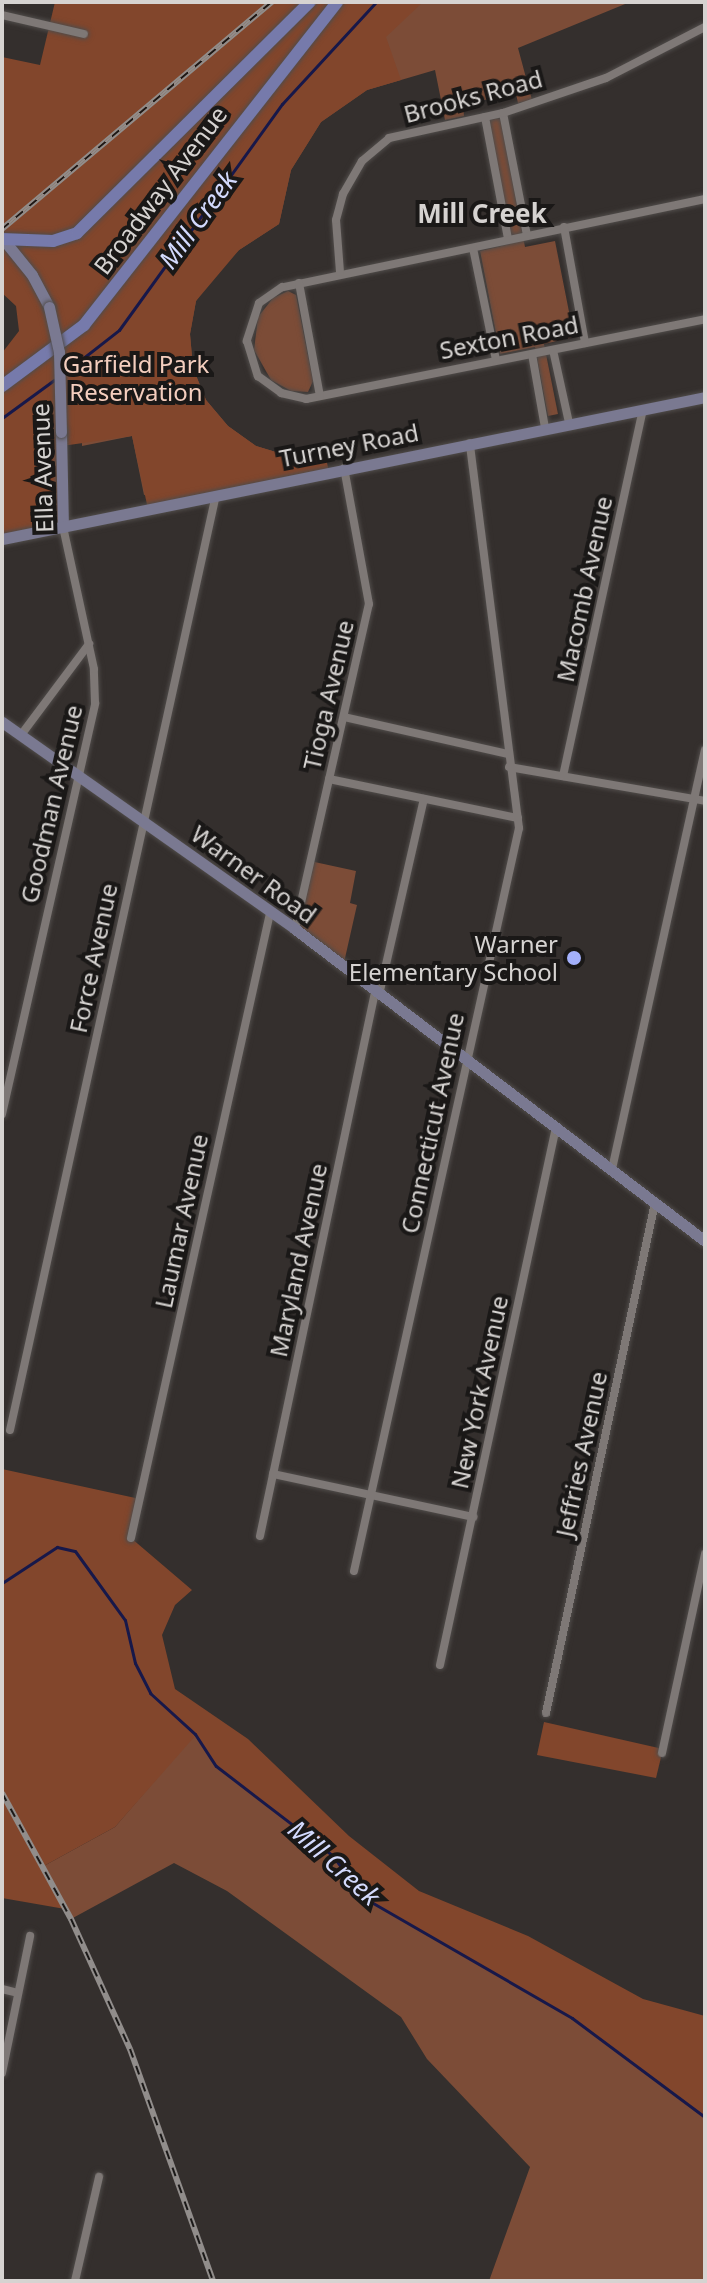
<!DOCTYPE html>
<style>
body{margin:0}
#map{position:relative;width:707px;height:2283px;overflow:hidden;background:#342f2d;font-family:"Noto Sans",sans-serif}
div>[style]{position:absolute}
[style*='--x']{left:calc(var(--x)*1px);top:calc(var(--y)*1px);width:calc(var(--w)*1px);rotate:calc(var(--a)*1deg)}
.green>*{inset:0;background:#7c4c37}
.forest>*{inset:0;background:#82462c}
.stream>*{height:3px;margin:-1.5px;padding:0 1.5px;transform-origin:1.5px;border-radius:1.5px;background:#17184a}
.roads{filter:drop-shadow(0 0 2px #504c4a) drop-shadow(0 0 2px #504c4a)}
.minor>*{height:8px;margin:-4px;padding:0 4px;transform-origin:4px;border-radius:4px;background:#7e7876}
.secondary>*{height:11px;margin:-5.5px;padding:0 5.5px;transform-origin:5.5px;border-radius:5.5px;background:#7a7991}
.primary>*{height:12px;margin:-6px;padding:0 6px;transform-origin:6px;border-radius:6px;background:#767aab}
.rail>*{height:6px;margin-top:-3px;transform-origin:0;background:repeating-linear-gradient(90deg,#1a1817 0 9px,#918d8b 0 18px);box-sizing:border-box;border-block:2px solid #918d8b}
.bridges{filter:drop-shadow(0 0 2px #504c4a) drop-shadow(0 0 2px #504c4a)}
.secondary-bridge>*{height:11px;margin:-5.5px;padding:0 5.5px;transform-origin:5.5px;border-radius:5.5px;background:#7a7991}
.dots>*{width:22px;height:22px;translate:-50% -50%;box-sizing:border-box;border:4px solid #1a1817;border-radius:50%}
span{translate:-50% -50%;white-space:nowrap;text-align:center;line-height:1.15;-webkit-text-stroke:8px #1a1817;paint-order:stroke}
.street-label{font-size:24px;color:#d6d3d1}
.park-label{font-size:24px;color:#f4cebe}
.poi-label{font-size:24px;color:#d6d3d1}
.right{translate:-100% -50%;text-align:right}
.neighbourhood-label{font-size:26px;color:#d6d3d1;font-weight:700}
.water-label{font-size:26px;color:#d3dafd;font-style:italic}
.frame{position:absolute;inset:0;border:4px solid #d6d3d1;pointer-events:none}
</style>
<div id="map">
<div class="green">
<div style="clip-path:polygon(368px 2px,630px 2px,518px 48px,532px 100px,518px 103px,516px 94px,463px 104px,464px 116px,445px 120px,435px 70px,367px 90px,321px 122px,291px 170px,279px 224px,239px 250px,215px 273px,196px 301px,190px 334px,193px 368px,206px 400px,228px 426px,256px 446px,289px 456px,326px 458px,144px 495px,132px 436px,82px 446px,82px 430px)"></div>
<div style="clip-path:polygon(500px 118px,525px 247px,555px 241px,574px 337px,544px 344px,558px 414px,548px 416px,535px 347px,500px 354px,480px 251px,510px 244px,486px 121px)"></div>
<div style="clip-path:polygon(288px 291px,296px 295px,313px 381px,308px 392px,291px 391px,271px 380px,254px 350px,258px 317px,273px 298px)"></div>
<div style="clip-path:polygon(310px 861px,356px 871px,350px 903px,357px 905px,343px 967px,295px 929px)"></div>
<div style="clip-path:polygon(195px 1734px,216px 1766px,332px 1855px,366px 1899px,572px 2018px,705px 2117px,705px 2281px,489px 2281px,530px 2167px,427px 2059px,401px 2017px,227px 1891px,174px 1863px,71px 1919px,42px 1867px,115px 1827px)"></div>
</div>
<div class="forest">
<div style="clip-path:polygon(55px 2px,423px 2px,386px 37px,401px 80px,367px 90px,321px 122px,291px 170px,279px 224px,239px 250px,196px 301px,190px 334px,193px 368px,206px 400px,228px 426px,256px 446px,289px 456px,326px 458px,329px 472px,148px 509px,132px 436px,62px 446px,63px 527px,2px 539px,2px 353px,19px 331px,16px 306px,2px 293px,2px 57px,40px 65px)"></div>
<div style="clip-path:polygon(2px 1469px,140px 1499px,131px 1538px,192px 1590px,175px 1605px,162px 1635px,175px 1689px,248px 1739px,349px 1836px,419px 1891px,528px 1936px,643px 1999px,705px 2016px,705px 2117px,572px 2018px,366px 1899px,332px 1854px,216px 1766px,196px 1735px,115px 1827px,42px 1867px,65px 1909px,2px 1898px)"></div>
<div style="clip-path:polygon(544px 1722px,663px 1749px,656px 1778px,537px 1755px)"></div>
</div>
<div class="stream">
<div style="--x:64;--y:373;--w:70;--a:-38"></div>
<div style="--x:119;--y:330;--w:279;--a:-54.2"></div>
<div style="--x:282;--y:104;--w:139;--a:-47.3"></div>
<div style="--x:2;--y:418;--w:64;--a:-36.2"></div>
<div style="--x:2;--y:1583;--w:66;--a:-33.2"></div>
<div style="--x:57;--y:1547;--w:18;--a:13"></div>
<div style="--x:75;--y:1551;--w:85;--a:54.1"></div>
<div style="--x:125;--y:1620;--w:44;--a:76.9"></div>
<div style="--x:135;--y:1663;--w:34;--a:63"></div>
<div style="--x:150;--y:1693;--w:61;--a:42.3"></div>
<div style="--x:195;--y:1734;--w:38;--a:57"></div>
<div style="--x:216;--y:1766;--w:146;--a:37.5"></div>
<div style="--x:332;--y:1855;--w:56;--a:52.3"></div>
<div style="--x:366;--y:1899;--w:238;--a:30"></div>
<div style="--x:572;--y:2018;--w:166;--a:36.7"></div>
</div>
<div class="roads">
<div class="minor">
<div style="--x:2;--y:15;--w:84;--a:13"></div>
<div style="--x:503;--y:113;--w:124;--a:78.9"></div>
<div style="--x:485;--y:117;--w:124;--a:79.3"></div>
<div style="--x:705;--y:199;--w:432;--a:168.2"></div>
<div style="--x:282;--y:287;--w:28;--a:145"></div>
<div style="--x:259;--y:303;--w:40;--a:108"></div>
<div style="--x:247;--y:341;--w:37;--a:73"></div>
<div style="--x:258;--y:376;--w:29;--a:36"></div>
<div style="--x:281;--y:393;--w:26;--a:13"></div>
<div style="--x:306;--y:399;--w:407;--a:-11.3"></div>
<div style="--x:564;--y:227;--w:118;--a:79.7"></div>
<div style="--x:473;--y:248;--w:114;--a:78.4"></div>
<div style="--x:340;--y:272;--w:52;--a:-94.4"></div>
<div style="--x:336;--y:220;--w:27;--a:-75"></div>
<div style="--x:343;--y:194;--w:38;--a:-60"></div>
<div style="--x:362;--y:161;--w:35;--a:-40"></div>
<div style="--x:389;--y:138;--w:117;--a:-12.4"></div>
<div style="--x:503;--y:113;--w:109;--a:-18.8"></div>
<div style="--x:606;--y:78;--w:111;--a:-27.3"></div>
<div style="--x:299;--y:283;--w:115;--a:79.5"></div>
<div style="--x:553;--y:350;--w:75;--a:77.6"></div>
<div style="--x:532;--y:354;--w:75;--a:80"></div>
<div style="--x:344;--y:717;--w:168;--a:12.7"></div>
<div style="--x:21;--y:735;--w:114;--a:-53.2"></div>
<div style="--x:509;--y:767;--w:199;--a:9.8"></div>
<div style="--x:563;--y:776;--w:375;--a:-77.7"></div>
<div style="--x:329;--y:779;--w:193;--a:11.7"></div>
<div style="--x:295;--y:929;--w:333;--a:-77.2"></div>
<div style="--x:369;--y:604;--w:138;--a:-100.4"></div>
<div style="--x:379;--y:995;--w:201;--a:-77.1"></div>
<div style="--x:2;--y:1114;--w:421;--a:-77.2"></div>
<div style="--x:95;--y:703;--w:34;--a:-92"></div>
<div style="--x:94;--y:669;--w:145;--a:-102.3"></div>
<div style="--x:612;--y:1169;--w:429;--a:-77.5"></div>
<div style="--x:10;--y:1430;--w:957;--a:-77.58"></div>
<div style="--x:273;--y:1474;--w:205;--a:12.1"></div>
<div style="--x:260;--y:1536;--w:556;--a:-78.06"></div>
<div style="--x:131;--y:1538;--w:640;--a:-77.46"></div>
<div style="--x:354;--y:1571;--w:761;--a:-77.48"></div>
<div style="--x:519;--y:828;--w:388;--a:-97.3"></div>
<div style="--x:440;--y:1665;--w:550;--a:-77.83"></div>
<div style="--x:546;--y:1713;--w:522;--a:-77.94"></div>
<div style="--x:662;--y:1753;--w:204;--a:-77.8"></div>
<div style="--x:2;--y:1989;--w:16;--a:14"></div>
<div style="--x:2;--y:2073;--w:140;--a:-78.4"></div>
<div style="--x:75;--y:2281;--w:107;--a:-77"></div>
</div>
<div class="secondary">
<div style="--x:3;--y:239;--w:46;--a:51.1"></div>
<div style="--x:32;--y:275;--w:36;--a:62"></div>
<div style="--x:61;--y:432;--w:95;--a:88.8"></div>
<div style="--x:2;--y:539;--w:717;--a:-11.42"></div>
<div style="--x:2;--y:722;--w:359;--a:35.2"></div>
<div style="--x:295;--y:929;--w:515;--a:37.27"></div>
</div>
<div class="primary">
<div style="--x:2;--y:239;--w:51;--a:2.2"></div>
<div style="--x:53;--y:241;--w:25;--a:-18"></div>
<div style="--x:77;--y:233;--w:328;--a:-44.8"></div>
<div style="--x:2;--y:386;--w:102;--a:-36.6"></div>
<div style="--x:84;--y:325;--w:410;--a:-51.9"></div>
</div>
</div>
<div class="rail">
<div style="--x:2;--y:229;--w:353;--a:-40.1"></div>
<div style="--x:2;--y:1793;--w:144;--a:61.3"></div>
<div style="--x:71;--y:1919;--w:143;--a:65.6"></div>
<div style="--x:130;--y:2049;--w:246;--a:70.3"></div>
</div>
<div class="bridges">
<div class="secondary-bridge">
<div style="--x:49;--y:307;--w:46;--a:77.5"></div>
<div style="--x:59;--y:352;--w:80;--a:88.6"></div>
</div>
</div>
<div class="dots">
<div style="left:574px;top:958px;background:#a4b1fc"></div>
</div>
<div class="street-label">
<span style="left:473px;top:96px;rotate:-15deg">Brooks Road</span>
<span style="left:160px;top:190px;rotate:-53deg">Broadway Avenue</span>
<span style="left:509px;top:337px;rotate:-11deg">Sexton Road</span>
<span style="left:349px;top:445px;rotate:-11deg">Turney Road</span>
<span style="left:42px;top:468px;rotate:-92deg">Ella Avenue</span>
<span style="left:584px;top:589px;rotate:-78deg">Macomb Avenue</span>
<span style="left:328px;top:695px;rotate:-77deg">Tioga Avenue</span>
<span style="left:51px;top:804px;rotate:-77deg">Goodman Avenue</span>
<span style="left:254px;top:874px;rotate:36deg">Warner Road</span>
<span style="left:93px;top:958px;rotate:-78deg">Force Avenue</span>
<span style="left:432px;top:1123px;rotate:-78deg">Connecticut Avenue</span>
<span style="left:181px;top:1221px;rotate:-78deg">Laumar Avenue</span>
<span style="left:298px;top:1260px;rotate:-78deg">Maryland Avenue</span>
<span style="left:479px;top:1392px;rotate:-78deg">New York Avenue</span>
<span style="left:581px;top:1454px;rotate:-78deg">Jeffries Avenue</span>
</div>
<div class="park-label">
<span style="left:136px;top:378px">Garfield Park<br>Reservation</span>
</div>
<div class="poi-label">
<span class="right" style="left:558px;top:958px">Warner<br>Elementary School</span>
</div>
<div class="neighbourhood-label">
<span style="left:482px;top:214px">Mill Creek</span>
</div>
<div class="water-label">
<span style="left:198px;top:220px;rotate:-54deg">Mill Creek</span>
<span style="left:334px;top:1863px;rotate:42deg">Mill Creek</span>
</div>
<div class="frame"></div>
</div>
